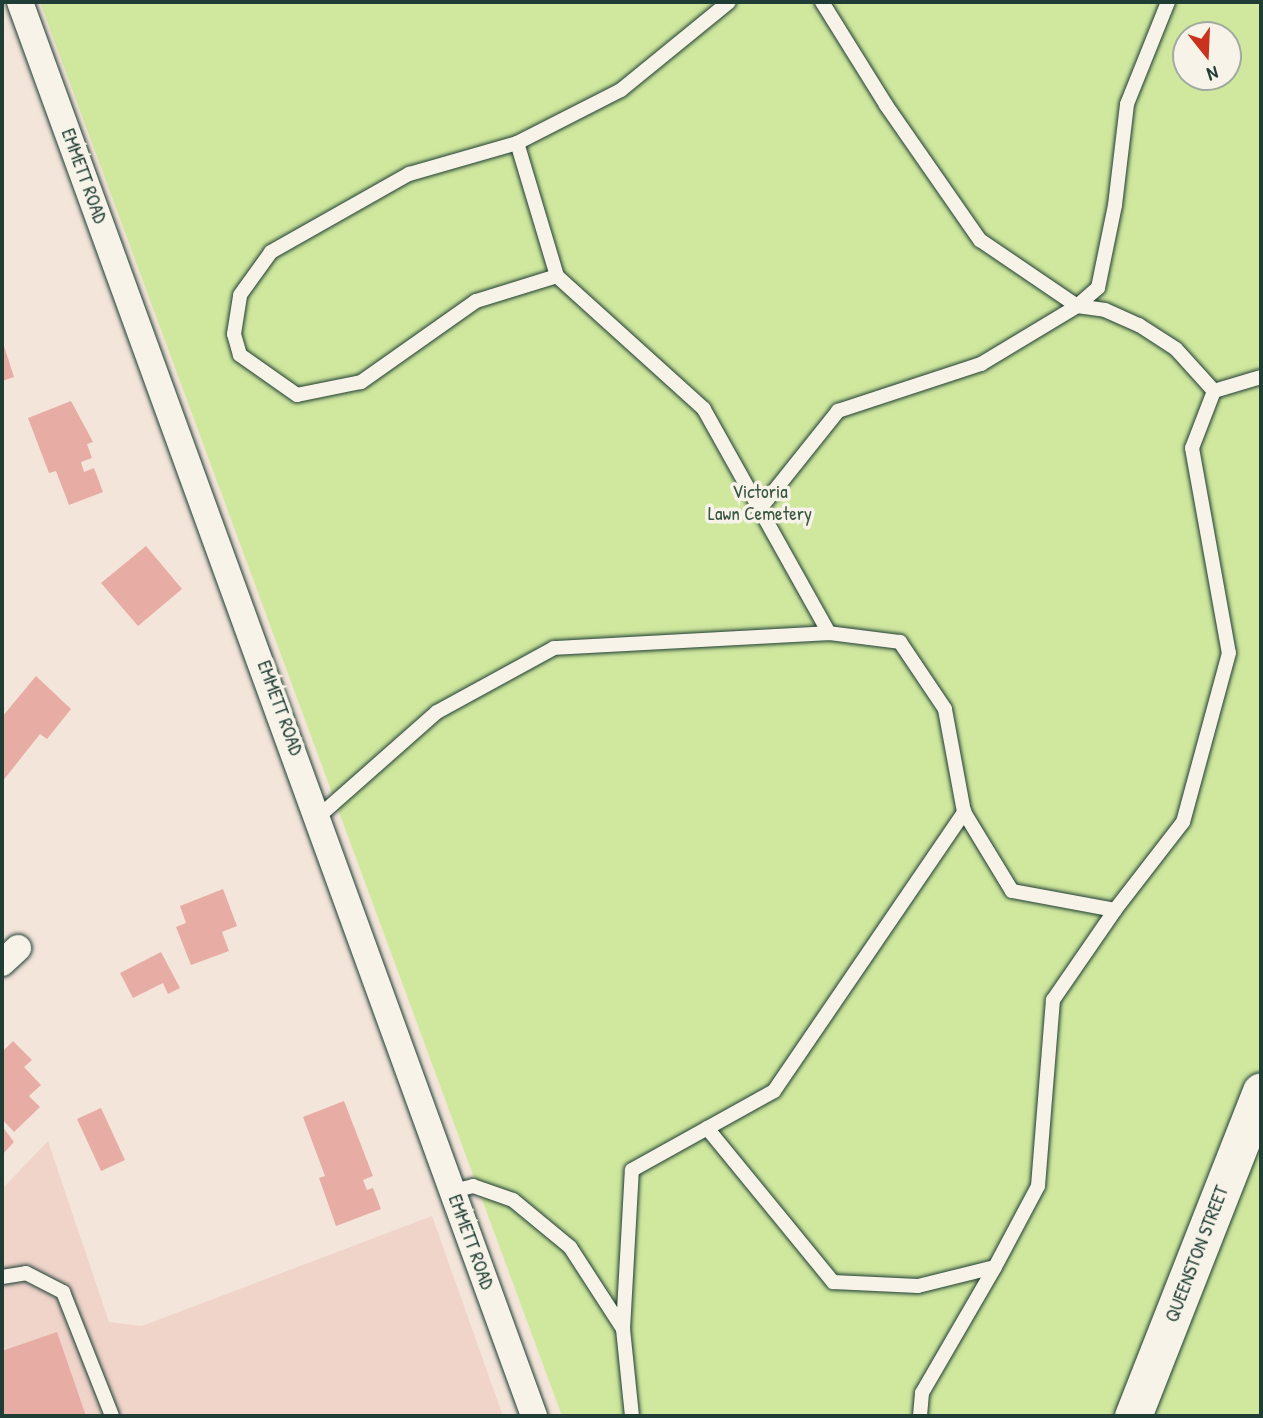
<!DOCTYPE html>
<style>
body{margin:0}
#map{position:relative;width:1263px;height:1418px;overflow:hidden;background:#f4e5da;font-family:"Patrick Hand",sans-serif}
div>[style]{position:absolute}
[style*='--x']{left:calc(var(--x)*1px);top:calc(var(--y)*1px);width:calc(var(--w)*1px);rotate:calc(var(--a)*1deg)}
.built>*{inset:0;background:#f0d4ca}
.green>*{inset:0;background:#d0e89e}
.building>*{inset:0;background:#e7aca4}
.roads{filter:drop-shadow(0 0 2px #1f3d34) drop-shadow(0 0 2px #1f3d34)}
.lane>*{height:14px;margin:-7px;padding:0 7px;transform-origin:7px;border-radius:7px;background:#f7f3e8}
.street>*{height:26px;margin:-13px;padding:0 13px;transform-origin:13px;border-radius:13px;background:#f7f3e8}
.secondary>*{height:37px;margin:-18.5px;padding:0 18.5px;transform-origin:18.5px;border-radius:18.5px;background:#f7f3e8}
span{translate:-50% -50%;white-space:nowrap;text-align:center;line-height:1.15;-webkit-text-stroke:7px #f7f3e8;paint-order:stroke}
.street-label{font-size:19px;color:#1f3d34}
.park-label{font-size:19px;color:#3a5744}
.frame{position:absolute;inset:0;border:4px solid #1f3d34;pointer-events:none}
.north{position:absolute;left:1172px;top:21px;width:70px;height:70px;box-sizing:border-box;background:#f7f3e8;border:2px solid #a1aaa0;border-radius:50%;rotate:162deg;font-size:19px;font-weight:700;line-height:28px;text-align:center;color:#1f3d34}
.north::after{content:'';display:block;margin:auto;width:24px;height:32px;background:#c8321e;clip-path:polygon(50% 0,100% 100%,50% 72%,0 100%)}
</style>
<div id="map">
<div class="built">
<div style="clip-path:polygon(48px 1141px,109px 1322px,142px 1326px,432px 1216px,503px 1416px,2px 1416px,2px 1189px)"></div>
</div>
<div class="green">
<div style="clip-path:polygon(evenodd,40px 2px,1261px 2px,1261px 1416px,562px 1416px,40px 2px,1186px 35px,1228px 35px,1228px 77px,1186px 77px,1186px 35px)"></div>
</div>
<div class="building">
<div style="clip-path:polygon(2px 340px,14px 377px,2px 381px)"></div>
<div style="clip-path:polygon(71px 401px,93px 442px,87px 444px,92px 458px,81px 462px,84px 472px,94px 468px,103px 492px,69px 505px,56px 471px,49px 473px,28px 418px)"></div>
<div style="clip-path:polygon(146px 546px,182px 589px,138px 626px,101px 583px)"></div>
<div style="clip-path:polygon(36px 676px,71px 709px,47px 739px,40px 734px,2px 782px,2px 717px)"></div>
<div style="clip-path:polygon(223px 889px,237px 926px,222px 932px,229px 951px,191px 965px,176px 927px,186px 923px,180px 906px)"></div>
<div style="clip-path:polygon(161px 952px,180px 988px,168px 994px,163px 983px,133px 998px,120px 973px)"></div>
<div style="clip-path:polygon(13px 1041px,32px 1060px,24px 1067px,41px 1085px,29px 1096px,40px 1107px,14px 1132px,2px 1119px,2px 1052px)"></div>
<div style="clip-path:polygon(344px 1101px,373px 1176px,363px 1180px,367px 1190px,373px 1188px,381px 1209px,336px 1226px,319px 1178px,325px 1176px,303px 1117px)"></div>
<div style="clip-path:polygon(101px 1108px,125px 1160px,101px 1171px,77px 1119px)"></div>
<div style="clip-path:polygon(2px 1126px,14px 1142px,2px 1155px)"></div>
<div style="clip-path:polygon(57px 1332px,86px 1416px,2px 1416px,2px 1351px)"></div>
</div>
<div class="roads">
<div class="lane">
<div style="--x:822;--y:2;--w:121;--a:58.1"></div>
<div style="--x:886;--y:105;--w:165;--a:55.2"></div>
<div style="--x:980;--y:240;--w:117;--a:34.2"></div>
<div style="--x:1077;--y:306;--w:28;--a:-41"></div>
<div style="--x:1098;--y:288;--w:85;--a:-78.4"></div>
<div style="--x:1115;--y:205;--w:102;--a:-83.2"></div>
<div style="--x:1127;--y:104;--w:110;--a:-68.1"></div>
<div style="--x:557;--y:276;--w:139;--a:-106.7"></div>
<div style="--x:517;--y:143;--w:117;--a:-27"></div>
<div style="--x:621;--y:90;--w:139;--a:-39.2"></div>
<div style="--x:1214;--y:391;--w:49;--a:-16.6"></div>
<div style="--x:759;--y:510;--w:127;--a:-51.4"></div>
<div style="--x:838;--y:411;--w:151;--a:-18.2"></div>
<div style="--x:981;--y:364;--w:112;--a:-31.1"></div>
<div style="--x:1077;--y:306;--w:28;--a:8"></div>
<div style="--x:1105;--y:310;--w:37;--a:24"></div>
<div style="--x:1139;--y:325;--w:44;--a:33"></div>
<div style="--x:1176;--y:349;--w:57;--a:47.9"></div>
<div style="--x:1214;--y:391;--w:61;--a:111.1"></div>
<div style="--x:1192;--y:448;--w:208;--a:79.8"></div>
<div style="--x:1229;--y:653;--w:175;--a:105.2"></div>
<div style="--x:1183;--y:822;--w:111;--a:127.7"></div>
<div style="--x:1115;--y:910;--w:105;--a:-169.5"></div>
<div style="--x:1012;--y:891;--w:92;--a:-121.3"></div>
<div style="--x:319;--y:816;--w:157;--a:-41.4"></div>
<div style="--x:437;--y:712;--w:133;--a:-28.7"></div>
<div style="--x:554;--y:648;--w:275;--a:-3.1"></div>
<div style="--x:707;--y:1128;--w:199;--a:50.7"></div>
<div style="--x:833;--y:1282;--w:85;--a:2.7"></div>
<div style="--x:918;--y:1286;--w:79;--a:-13.9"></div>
<div style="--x:995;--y:1267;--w:146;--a:120.1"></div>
<div style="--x:922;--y:1393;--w:23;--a:95"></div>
<div style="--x:453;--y:1191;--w:21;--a:-14"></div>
<div style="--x:473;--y:1186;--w:42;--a:19.3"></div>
<div style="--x:513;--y:1200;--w:74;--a:39.5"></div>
<div style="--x:570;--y:1247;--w:98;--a:57.1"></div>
<div style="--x:623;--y:1329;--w:159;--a:-86.8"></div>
<div style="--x:632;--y:1170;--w:162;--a:-29.1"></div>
<div style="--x:774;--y:1091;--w:338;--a:-55.7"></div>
<div style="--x:964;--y:812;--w:105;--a:-100.5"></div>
<div style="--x:945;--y:709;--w:81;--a:-123.9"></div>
<div style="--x:900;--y:642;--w:72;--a:-172.8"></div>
<div style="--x:829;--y:633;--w:257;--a:-119.2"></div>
<div style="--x:704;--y:409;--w:198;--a:-137.9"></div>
<div style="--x:557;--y:276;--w:85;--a:162.8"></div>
<div style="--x:476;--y:301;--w:141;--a:144.8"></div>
<div style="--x:361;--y:382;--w:65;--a:168.5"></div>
<div style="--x:297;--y:395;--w:70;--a:-144.9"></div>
<div style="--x:240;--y:355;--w:22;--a:-106"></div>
<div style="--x:234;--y:334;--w:39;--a:-81"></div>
<div style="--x:240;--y:295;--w:53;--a:-54.2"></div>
<div style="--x:271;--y:252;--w:159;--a:-29.5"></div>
<div style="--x:409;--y:174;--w:112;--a:-16"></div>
<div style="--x:995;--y:1267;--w:92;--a:-62"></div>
<div style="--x:1038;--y:1186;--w:187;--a:-85.4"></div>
<div style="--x:1053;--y:1000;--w:109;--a:-55.4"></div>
<div style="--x:2;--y:1277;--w:24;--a:-9"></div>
<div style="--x:26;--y:1273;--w:42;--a:27.2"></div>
<div style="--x:63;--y:1292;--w:133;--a:68.4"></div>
<div style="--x:623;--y:1329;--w:87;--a:84.1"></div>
</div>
<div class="street">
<div style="--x:20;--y:2;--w:1505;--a:70.02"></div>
<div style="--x:2;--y:963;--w:22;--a:-43"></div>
</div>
<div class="secondary">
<div style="--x:1133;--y:1416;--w:349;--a:-68.5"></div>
</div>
</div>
<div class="street-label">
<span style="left:84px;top:176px;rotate:70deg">EMMETT ROAD</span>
<span style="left:280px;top:708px;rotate:70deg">EMMETT ROAD</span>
<span style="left:471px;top:1242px;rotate:70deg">EMMETT ROAD</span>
<span style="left:1197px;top:1254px;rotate:-69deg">QUEENSTON STREET</span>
</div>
<div class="park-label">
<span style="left:760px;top:503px">Victoria<br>Lawn Cemetery</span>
</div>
<div class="frame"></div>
<div class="north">N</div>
</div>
